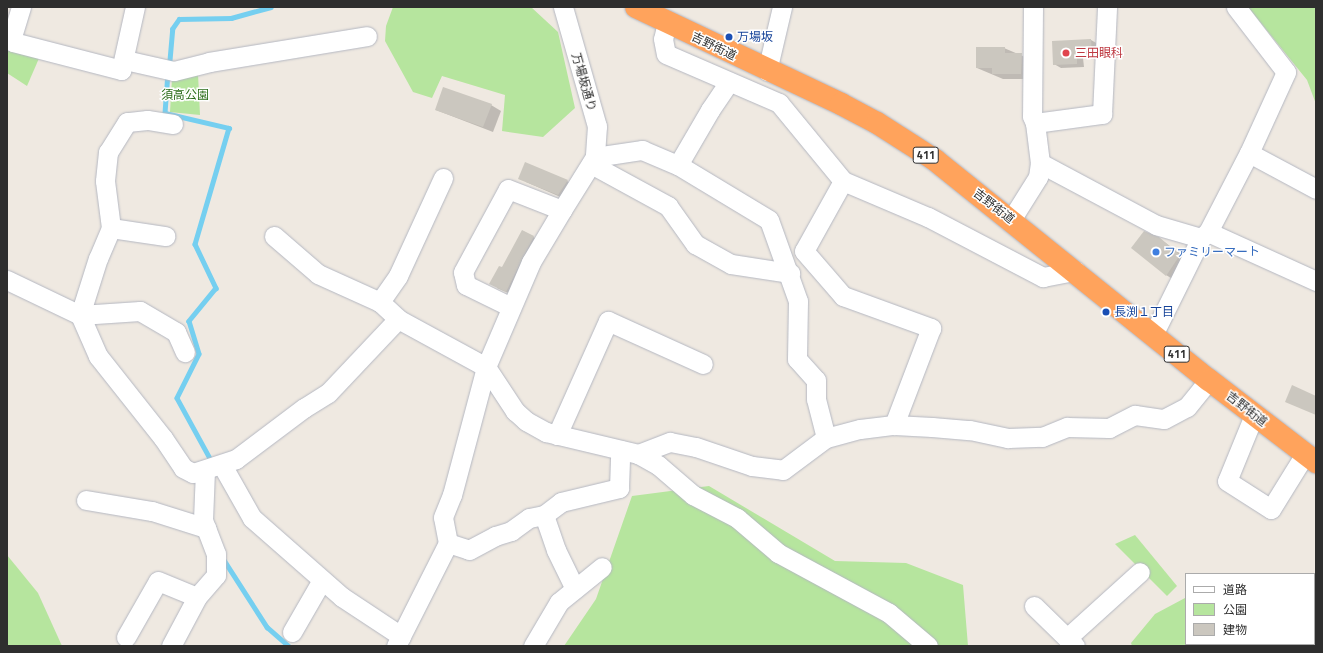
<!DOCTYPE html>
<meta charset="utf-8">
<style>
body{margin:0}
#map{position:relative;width:1323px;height:653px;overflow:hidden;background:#efe9e1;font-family:"Titillium Web","Noto Sans JP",sans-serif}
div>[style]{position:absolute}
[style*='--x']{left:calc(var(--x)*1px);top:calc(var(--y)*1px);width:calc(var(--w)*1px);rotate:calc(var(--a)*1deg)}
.green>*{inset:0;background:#b6e59e}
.shadow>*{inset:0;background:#0003}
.stream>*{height:4.5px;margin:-2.25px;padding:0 2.25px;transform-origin:2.25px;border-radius:2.25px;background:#75cff0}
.building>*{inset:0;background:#cbc7bf}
.roads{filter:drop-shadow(0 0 1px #b4b7c1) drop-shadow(0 0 1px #b4b7c1)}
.minor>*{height:19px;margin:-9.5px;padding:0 9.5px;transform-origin:9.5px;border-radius:9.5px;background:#fff}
.highway>*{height:22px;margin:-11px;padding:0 11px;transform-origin:11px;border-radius:11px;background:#ffa35c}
.dots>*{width:11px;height:11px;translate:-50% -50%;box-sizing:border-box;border:2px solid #fff;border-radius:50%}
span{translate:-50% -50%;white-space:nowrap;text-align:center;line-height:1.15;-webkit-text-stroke:3px #fff;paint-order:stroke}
.shield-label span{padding:1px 3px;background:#fff;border:1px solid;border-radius:3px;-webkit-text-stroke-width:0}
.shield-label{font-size:11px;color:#2e2e2e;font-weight:700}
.transit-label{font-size:12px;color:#164399}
.left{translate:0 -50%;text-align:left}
.street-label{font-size:12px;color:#2e2e2e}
.health-label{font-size:12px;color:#be3a42}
.park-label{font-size:12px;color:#2c6e1b}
.shop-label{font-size:12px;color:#366cbe}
.frame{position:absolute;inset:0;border:8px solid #2e2e2e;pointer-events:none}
.legend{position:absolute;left:1185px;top:573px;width:130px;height:72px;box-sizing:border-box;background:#fff;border:1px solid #ababab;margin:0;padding:5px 7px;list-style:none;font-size:12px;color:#2e2e2e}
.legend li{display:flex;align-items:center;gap:8px;height:20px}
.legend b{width:20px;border:1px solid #ababab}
</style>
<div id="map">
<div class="green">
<div style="clip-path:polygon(393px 7px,531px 7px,558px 32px,575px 108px,543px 137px,502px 131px,505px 95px,442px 76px,432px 98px,413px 92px,385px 41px,386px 26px)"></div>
<div style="clip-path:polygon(1248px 7px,1316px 7px,1316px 104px,1307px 80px)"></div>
<div style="clip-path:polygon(7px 46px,40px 56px,27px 86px,7px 73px)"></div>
<div style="clip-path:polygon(198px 74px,200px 115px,170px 112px,172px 79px)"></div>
<div style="clip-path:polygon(709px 486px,835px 561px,906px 563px,963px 585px,968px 646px,564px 646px,596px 599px,632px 496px)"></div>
<div style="clip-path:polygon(1135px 535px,1177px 586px,1167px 596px,1115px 544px)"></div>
<div style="clip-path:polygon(7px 555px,38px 593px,62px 646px,7px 646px)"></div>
<div style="clip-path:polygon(1185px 598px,1186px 644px,1261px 646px,1132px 646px,1131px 643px,1155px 614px)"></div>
</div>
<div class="shadow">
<div style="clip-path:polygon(1091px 40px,1098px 44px,1098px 58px,1083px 58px,1084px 67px,1061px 68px,1054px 64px)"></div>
<div style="clip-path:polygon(1004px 48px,1032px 60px,1031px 79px,1003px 79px,977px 68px)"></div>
<div style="clip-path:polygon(491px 105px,501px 111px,493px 132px,436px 110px)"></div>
<div style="clip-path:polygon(567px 181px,574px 185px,565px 199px,526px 182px)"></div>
<div style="clip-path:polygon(523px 231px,540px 241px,513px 295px,497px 288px,503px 269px)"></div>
<div style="clip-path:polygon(1159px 238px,1190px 261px,1176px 281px,1166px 275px)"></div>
</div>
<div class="stream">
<div style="--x:169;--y:66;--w:37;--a:-85"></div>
<div style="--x:172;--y:29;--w:12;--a:-55"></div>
<div style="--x:179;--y:19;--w:52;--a:-1.1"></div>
<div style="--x:231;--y:18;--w:41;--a:-15.4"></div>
<div style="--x:168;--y:73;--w:40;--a:94.3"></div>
<div style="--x:165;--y:113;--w:66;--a:13.2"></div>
<div style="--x:229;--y:128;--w:121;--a:106.3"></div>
<div style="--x:195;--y:244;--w:49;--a:64.5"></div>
<div style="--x:216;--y:288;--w:43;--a:129.3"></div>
<div style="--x:189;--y:321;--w:34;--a:73"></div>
<div style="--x:199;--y:354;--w:49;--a:116.6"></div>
<div style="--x:177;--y:398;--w:73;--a:61.3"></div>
<div style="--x:224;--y:560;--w:80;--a:57.3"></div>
<div style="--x:267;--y:627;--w:29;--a:41"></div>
</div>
<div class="building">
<div style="clip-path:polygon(1091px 39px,1092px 54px,1077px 55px,1077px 64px,1053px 65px,1052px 41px)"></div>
<div style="clip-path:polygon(976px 47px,1005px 47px,1005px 53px,1022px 53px,1021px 74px,992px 74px,992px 68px,976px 68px)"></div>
<div style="clip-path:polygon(443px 87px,492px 104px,483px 127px,435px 110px)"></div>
<div style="clip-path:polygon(525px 162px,568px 180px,558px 195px,518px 179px)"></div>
<div style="clip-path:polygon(522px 230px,534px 236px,506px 292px,489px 284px,499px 266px,502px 267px)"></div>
<div style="clip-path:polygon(1144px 231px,1159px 237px,1180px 255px,1166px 276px,1131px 248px)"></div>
<div style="clip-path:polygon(1292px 385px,1316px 396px,1316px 415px,1285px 402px)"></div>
</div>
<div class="roads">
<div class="minor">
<div style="--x:21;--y:7;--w:31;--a:107"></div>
<div style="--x:12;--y:37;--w:5;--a:79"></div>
<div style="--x:13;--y:42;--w:112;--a:14.5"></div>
<div style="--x:121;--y:70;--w:65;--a:-77.5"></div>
<div style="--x:563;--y:7;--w:124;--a:74.1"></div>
<div style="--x:597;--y:126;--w:31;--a:94"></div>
<div style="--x:1033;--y:7;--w:109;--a:90.5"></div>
<div style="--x:1032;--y:116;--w:8;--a:67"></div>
<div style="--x:667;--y:23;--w:16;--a:104"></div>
<div style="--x:663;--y:39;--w:15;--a:79"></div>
<div style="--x:666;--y:54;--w:123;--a:23.4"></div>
<div style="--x:779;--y:103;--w:101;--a:50.6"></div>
<div style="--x:843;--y:181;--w:92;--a:23"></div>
<div style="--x:928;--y:217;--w:130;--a:27.6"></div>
<div style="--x:1043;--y:277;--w:33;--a:-11"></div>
<div style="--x:125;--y:60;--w:50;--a:12.7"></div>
<div style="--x:174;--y:71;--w:36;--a:-14"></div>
<div style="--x:209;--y:62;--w:160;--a:-9.3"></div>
<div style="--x:767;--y:71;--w:66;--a:-76.8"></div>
<div style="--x:173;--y:124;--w:26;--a:-171"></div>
<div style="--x:147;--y:120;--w:20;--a:174"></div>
<div style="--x:127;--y:122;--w:36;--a:122"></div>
<div style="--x:108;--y:152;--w:29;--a:96"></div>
<div style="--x:105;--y:181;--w:47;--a:82.7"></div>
<div style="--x:111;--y:228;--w:33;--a:113"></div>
<div style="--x:98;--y:258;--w:60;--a:107.5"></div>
<div style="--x:80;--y:315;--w:60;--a:-3.8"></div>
<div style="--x:140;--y:311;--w:42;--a:30.3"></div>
<div style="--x:176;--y:332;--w:22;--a:66"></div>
<div style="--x:1249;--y:153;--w:76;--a:28.2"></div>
<div style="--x:1040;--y:163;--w:132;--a:28.1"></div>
<div style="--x:1156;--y:225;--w:47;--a:16.1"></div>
<div style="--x:591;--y:164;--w:88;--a:28.6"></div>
<div style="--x:668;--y:206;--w:47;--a:54.6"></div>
<div style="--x:695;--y:244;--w:41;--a:29.1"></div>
<div style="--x:731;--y:264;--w:60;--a:8.7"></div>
<div style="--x:678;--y:165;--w:106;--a:31.1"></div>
<div style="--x:769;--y:220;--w:86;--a:70.3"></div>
<div style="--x:798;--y:301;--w:58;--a:91"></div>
<div style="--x:797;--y:359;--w:28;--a:48"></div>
<div style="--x:816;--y:380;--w:19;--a:90"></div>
<div style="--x:816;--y:399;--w:40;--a:75.6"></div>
<div style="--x:443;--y:178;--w:108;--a:114.7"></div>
<div style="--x:398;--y:276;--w:32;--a:125"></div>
<div style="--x:380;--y:302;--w:25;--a:43"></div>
<div style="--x:398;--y:319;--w:100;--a:28.6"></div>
<div style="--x:486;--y:367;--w:53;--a:56.6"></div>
<div style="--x:515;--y:411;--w:15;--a:42"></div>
<div style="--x:526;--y:421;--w:23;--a:29"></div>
<div style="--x:546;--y:432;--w:95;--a:13.4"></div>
<div style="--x:638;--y:454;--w:34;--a:-21"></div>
<div style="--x:670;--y:442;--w:26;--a:11"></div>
<div style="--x:696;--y:447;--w:59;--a:18.7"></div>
<div style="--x:752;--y:466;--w:31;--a:7"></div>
<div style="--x:783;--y:470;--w:54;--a:-36.7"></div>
<div style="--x:826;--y:438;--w:35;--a:-15"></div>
<div style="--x:860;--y:429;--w:34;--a:-7"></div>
<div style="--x:894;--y:425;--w:38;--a:3"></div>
<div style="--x:932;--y:427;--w:38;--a:5"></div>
<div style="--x:970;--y:430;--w:39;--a:12"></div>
<div style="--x:1008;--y:438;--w:34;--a:-2"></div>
<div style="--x:1042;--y:437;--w:27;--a:-22"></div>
<div style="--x:1067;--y:427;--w:42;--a:1.4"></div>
<div style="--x:1109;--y:428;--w:29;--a:-27"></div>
<div style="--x:1135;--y:415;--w:29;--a:8"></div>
<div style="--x:1164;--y:419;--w:26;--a:-28"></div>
<div style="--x:1187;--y:407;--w:35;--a:-51"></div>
<div style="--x:843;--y:181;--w:80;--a:119.1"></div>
<div style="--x:804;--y:251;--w:60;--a:49.1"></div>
<div style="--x:843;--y:296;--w:94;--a:20"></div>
<div style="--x:931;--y:328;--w:104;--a:110.9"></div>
<div style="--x:1011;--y:220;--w:51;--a:-57.9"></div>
<div style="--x:1038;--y:177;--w:14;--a:-82"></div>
<div style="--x:1040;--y:163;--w:40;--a:-97.1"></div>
<div style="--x:1035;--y:123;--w:68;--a:-7.7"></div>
<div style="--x:1102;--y:114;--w:107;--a:-87.3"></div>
<div style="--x:111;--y:228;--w:55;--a:8.4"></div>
<div style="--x:1208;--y:232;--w:119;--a:24.4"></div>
<div style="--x:274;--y:236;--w:58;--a:40.8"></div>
<div style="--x:318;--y:274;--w:68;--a:24.3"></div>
<div style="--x:7;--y:280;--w:81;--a:25.6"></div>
<div style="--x:80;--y:315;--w:45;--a:66.3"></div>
<div style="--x:98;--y:356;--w:105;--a:51.6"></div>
<div style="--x:163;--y:438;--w:36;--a:56"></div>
<div style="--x:183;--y:468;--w:11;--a:27"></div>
<div style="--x:193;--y:473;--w:45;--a:-18"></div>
<div style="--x:236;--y:459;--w:85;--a:-36.9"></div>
<div style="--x:304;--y:408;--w:28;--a:-32"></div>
<div style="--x:328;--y:393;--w:102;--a:-46.6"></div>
<div style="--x:511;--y:307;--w:50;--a:-153.9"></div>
<div style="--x:466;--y:285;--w:13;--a:-103"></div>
<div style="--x:463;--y:272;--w:94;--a:-61.5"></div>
<div style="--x:508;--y:189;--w:58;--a:21.3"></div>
<div style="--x:1153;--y:335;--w:108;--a:-63.7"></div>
<div style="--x:1201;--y:238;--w:9;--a:-41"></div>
<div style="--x:1208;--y:232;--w:89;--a:-62.6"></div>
<div style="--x:1249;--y:153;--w:89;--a:-65.4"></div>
<div style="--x:1286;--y:72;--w:82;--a:-127.6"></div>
<div style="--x:1254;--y:415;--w:71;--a:112.2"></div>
<div style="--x:1227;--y:481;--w:52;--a:32.5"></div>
<div style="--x:1271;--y:509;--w:65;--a:-58.3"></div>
<div style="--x:557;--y:435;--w:125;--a:-65.9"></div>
<div style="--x:608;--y:321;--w:104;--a:24.4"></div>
<div style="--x:638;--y:454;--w:23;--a:29"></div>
<div style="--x:658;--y:465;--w:46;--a:40.6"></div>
<div style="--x:693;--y:495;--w:50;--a:27.6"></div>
<div style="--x:737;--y:518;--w:54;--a:40.5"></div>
<div style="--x:778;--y:553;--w:126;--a:28.4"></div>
<div style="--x:889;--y:613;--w:51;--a:40.2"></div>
<div style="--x:222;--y:465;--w:61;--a:60.5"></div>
<div style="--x:252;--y:518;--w:120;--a:41.3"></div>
<div style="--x:342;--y:597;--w:71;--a:33.5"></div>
<div style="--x:86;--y:500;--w:67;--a:9.5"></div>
<div style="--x:152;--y:511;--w:57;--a:17.5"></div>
<div style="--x:544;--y:515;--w:37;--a:71"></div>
<div style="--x:556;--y:550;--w:43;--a:64"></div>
<div style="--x:448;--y:543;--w:22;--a:18"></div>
<div style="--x:469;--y:550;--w:30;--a:-28"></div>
<div style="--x:495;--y:536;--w:17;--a:-17"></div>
<div style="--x:511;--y:531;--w:22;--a:-36"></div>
<div style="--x:529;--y:518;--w:15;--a:-11"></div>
<div style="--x:544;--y:515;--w:21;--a:-37"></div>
<div style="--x:561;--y:502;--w:60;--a:-13.6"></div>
<div style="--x:619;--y:488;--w:38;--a:-88"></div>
<div style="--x:1034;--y:606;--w:57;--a:44.3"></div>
<div style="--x:292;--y:632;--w:60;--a:-60"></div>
<div style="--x:126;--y:637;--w:64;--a:-60.3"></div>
<div style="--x:158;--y:581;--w:42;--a:22.3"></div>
<div style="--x:1067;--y:638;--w:98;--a:-42.1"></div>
<div style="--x:171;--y:646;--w:55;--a:-62"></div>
<div style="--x:197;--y:597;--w:29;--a:-49"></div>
<div style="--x:216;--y:575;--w:21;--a:-90"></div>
<div style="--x:216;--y:554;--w:36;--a:-111"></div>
<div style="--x:203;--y:520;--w:49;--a:-87.7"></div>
<div style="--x:396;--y:646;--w:115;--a:-63.2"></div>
<div style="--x:448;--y:543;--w:26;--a:-101"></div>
<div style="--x:443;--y:517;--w:24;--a:-68"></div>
<div style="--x:452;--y:495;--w:132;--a:-75.1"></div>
<div style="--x:486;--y:367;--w:114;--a:-66.8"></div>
<div style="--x:531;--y:262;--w:61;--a:-59.2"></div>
<div style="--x:562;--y:210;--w:62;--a:-58.1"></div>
<div style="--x:595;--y:157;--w:48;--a:-8.5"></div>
<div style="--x:642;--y:150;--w:39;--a:23"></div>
<div style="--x:678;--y:165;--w:64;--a:-59.8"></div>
<div style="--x:710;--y:110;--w:34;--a:-56"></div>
<div style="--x:533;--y:646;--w:51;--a:-59.4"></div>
<div style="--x:559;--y:602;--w:55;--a:-39.1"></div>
</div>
<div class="highway">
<div style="--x:636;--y:7;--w:227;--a:25.3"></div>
<div style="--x:841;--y:104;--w:41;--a:27.8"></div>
<div style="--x:877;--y:123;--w:69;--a:32.5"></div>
<div style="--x:935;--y:160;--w:351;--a:38.8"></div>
<div style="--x:1209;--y:380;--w:135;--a:37.5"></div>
</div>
</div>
<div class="dots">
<div style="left:729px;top:37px;background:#1a4fb4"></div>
<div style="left:1066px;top:53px;background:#e0444e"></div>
<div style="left:1156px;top:252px;background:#3f7fe0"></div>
<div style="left:1106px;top:312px;background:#1a4fb4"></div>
</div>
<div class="shield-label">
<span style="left:926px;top:155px">411</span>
<span style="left:1177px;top:354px">411</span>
</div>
<div class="transit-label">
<span class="left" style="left:737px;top:37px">万場坂</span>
<span class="left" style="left:1114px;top:312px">長渕１丁目</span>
</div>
<div class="street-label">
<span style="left:714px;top:46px;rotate:26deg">吉野街道</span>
<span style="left:584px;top:82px;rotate:74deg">万場坂通り</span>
<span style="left:994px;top:206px;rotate:38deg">吉野街道</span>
<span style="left:1247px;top:409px;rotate:38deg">吉野街道</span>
</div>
<div class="health-label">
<span class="left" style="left:1075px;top:53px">三田眼科</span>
</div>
<div class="park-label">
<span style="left:185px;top:95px">須高公園</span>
</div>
<div class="shop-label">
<span class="left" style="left:1164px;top:252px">ファミリーマート</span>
</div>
<div class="frame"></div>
<ul class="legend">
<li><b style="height:5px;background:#fff"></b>道路</li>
<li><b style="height:11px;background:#b6e59e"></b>公園</li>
<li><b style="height:11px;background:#cbc7bf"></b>建物</li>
</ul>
</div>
